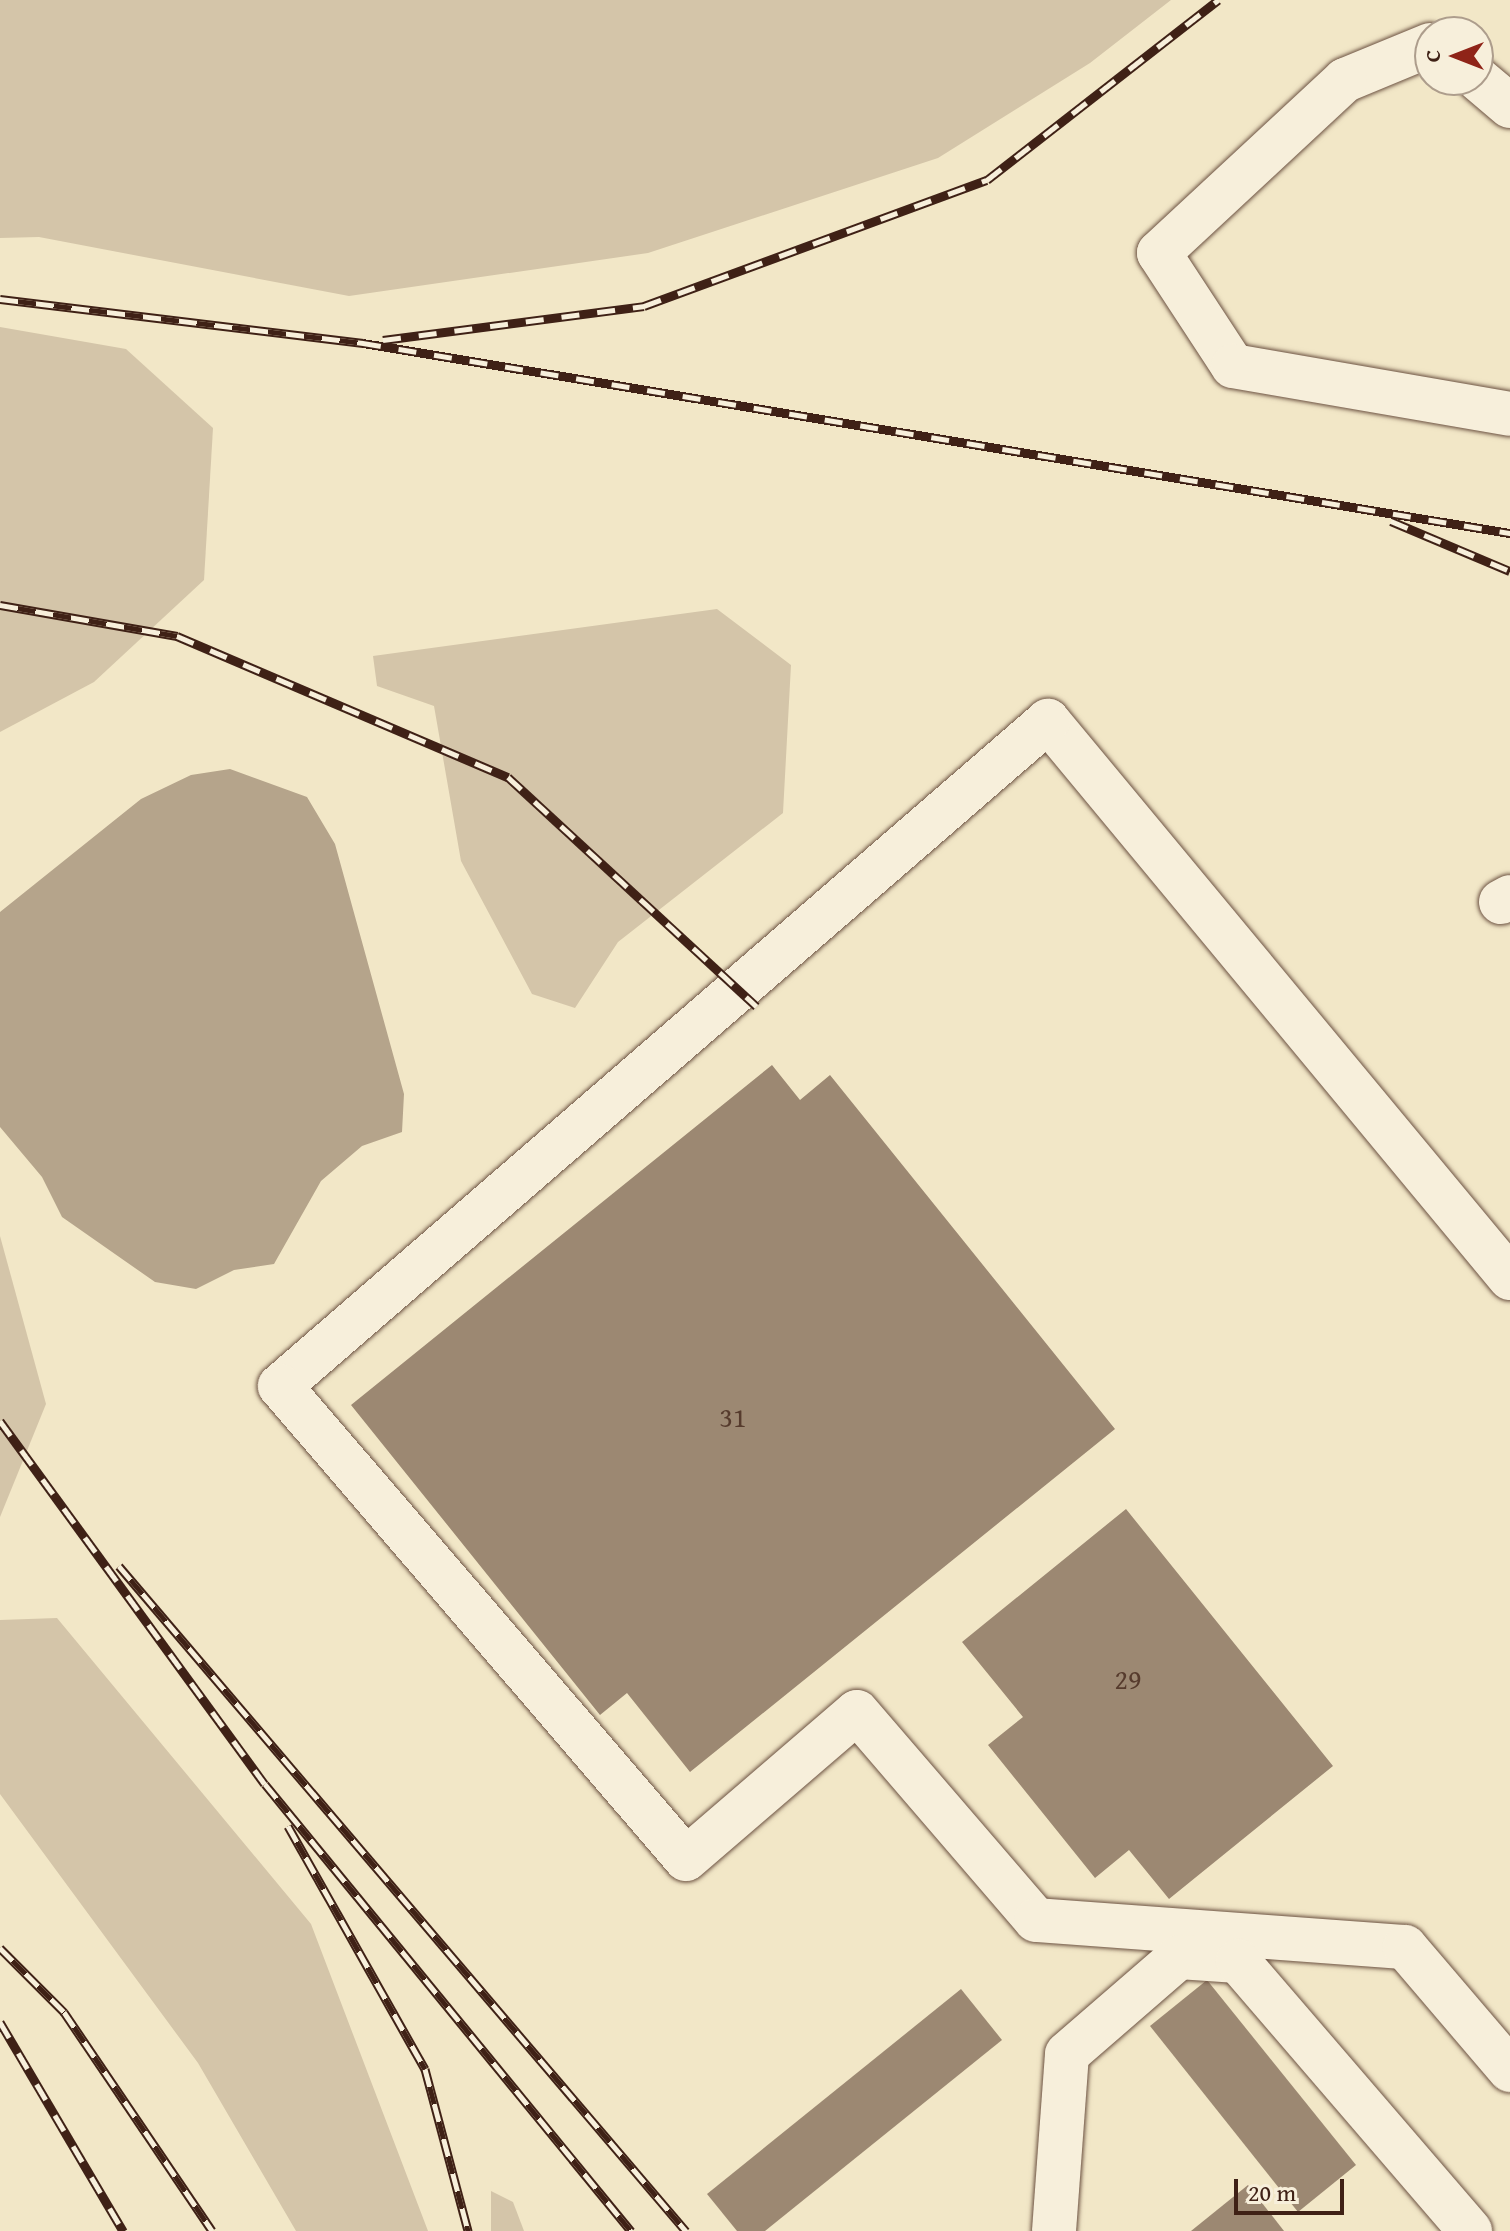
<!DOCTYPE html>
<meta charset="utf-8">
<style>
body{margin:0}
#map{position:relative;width:1510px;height:2231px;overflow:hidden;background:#f2e7c7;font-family:"Gentium Book Plus",serif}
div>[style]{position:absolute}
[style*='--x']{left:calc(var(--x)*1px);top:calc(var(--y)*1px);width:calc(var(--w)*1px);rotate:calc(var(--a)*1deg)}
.green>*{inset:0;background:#d4c5a9}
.water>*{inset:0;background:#b5a48b}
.building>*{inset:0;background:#9c8872}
.roads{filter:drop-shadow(0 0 2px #6c5242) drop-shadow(0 0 2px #6c5242)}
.minor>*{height:44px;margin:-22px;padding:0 22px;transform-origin:22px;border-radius:22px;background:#f7efdb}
.rail>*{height:9px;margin-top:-4.5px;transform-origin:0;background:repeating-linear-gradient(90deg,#f7efdb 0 18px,#3f2116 0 36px);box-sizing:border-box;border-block:2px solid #3f2116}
span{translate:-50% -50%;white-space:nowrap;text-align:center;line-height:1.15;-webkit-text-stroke:7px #f7efdb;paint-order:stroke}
.number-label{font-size:28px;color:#563b2d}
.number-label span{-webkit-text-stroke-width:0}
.north{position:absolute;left:1414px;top:16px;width:80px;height:80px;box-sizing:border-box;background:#f7efdb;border:2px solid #ad9d8c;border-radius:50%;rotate:270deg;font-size:22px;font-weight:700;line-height:32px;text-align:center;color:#3f2116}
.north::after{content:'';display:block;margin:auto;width:28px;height:36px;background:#8f2418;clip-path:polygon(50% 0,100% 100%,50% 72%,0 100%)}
.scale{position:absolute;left:1234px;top:2179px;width:110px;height:36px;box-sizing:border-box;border:4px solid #3f2116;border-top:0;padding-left:10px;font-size:24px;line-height:28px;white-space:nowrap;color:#3f2116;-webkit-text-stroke:6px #f7efdb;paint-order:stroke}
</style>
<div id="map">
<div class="green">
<div style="clip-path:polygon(0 0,1171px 0,1090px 63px,938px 158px,648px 253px,349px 296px,39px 237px,0 238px)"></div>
<div style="clip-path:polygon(0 327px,126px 349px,213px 428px,204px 580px,94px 682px,0 732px)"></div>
<div style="clip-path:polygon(717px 609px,791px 665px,783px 813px,618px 942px,575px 1008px,532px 994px,461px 861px,434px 706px,377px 686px,373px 656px)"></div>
<div style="clip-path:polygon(0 1236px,46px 1404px,0 1517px)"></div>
<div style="clip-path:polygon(57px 1618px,311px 1924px,428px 2231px,296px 2231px,198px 2063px,0 1794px,0 1620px)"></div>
<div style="clip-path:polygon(491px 2191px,513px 2202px,524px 2231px,491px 2231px)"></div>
</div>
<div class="water">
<div style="clip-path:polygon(230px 769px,307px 797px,335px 844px,404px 1094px,402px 1132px,362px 1146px,321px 1181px,274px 1264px,234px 1270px,196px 1289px,155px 1282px,62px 1217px,42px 1177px,0 1127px,0 912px,141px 799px,191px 775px)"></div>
</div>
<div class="building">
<div style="clip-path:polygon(772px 1065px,800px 1100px,830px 1075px,1115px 1429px,690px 1772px,627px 1693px,600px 1715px,351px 1405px)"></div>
<div style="clip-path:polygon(1126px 1509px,1333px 1766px,1169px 1899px,1129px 1850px,1095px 1878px,988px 1745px,1023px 1717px,962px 1642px)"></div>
<div style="clip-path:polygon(1207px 1980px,1356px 2165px,1298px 2212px,1150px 2026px)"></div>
<div style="clip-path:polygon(961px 1989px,1002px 2040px,765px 2231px,737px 2231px,707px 2194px)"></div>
<div style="clip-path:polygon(1248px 2185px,1284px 2231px,1191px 2231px)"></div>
</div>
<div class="roads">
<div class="minor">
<div style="--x:1430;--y:45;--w:92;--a:157.6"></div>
<div style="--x:1345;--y:80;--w:254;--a:137.1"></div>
<div style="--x:1159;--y:253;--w:135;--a:56.8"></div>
<div style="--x:1233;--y:366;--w:281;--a:9.8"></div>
<div style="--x:1478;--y:79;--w:42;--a:40.2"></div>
<div style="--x:1501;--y:902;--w:10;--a:-29"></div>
<div style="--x:1510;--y:1278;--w:724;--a:-129.67"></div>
<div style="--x:1048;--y:721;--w:1016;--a:139.11"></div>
<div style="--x:280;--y:1386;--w:623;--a:49.36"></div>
<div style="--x:686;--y:1859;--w:225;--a:-40.7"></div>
<div style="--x:857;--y:1712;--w:274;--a:49.3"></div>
<div style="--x:1036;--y:1920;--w:370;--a:4.2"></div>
<div style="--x:1405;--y:1947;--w:162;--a:49.5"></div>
<div style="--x:1054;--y:2231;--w:177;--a:-85.8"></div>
<div style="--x:1067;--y:2054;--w:148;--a:-40.9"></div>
<div style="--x:1179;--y:1957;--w:59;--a:3.9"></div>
<div style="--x:1238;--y:1961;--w:356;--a:49.3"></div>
</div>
</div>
<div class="rail">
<div style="--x:0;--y:299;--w:366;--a:6.9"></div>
<div style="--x:363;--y:343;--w:1163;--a:9.41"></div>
<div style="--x:383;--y:340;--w:263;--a:-7.4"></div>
<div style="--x:644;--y:306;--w:365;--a:-20.2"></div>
<div style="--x:987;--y:180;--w:293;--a:-37.9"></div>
<div style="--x:1391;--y:521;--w:129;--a:22.8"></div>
<div style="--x:0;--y:605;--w:180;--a:9.9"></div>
<div style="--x:177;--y:636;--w:360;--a:23.1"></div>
<div style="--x:508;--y:777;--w:338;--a:42.7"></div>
<div style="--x:0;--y:1421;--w:449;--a:53.9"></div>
<div style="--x:265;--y:1784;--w:578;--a:50.69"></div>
<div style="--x:119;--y:1566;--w:874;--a:49.55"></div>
<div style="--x:288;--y:1826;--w:279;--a:60.6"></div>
<div style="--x:425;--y:2069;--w:168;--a:75.1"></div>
<div style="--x:0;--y:1948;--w:91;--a:45"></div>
<div style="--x:64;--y:2012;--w:264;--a:55.9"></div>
<div style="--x:0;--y:2022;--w:243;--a:59.5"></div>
</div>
<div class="number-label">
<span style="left:733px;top:1417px">31</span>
<span style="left:1128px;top:1679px">29</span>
</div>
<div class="north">С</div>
<div class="scale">20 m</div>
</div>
